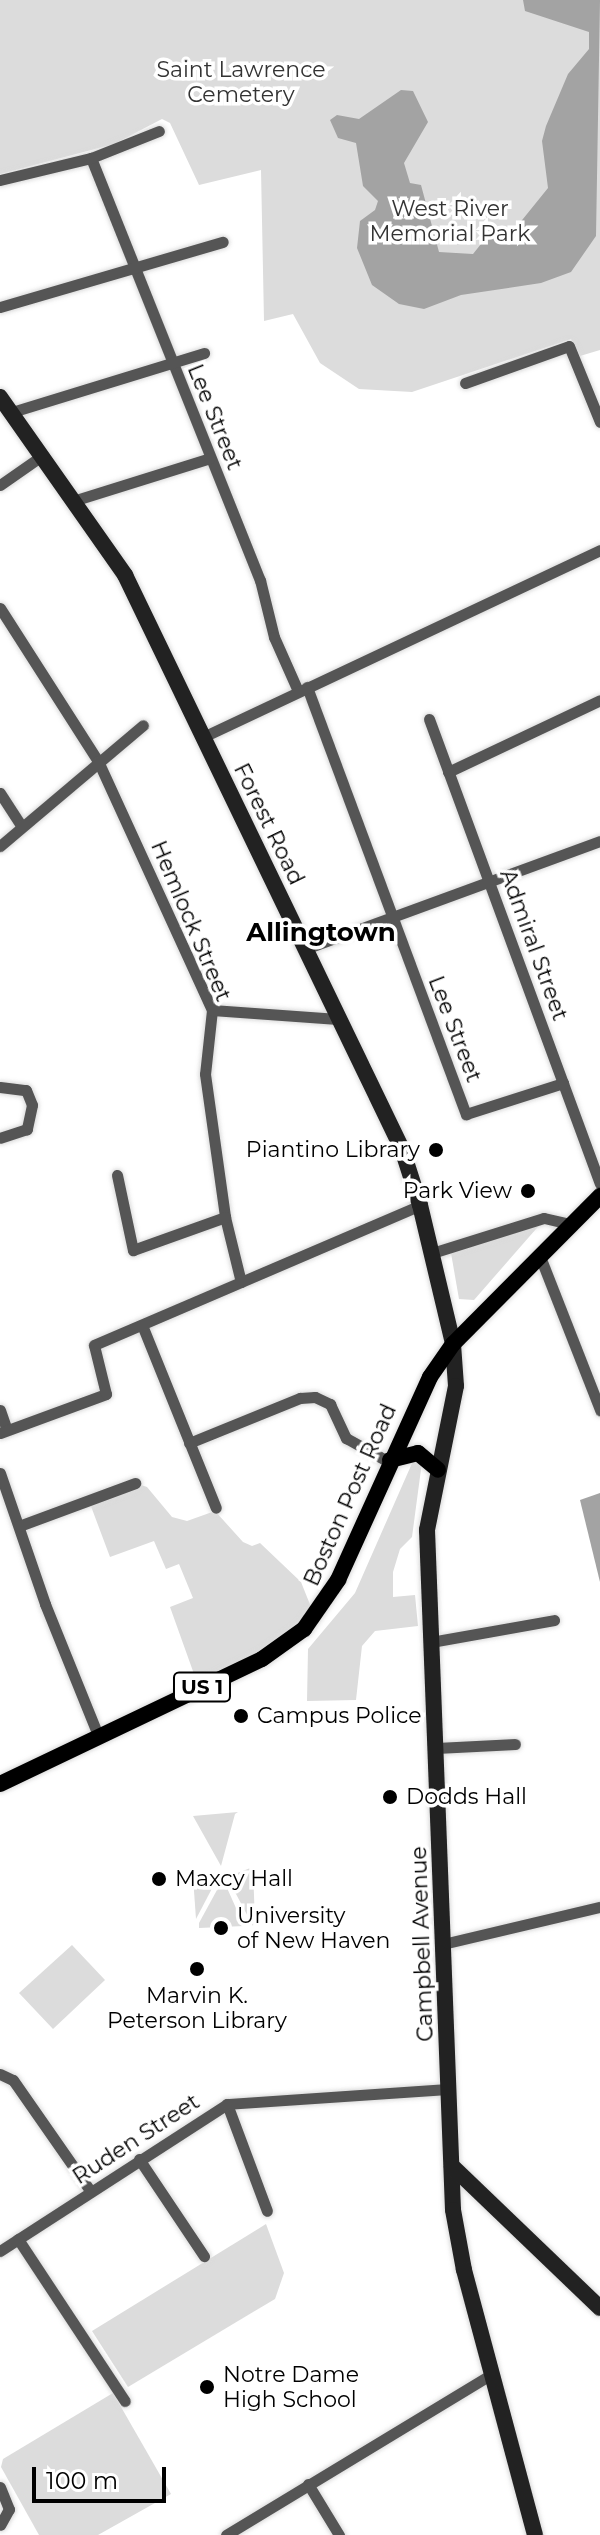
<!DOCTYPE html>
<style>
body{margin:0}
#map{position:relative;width:600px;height:2535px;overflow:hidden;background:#fff;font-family:Montserrat,sans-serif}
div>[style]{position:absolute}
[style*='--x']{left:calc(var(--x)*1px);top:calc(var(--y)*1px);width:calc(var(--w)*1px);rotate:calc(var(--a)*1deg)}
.green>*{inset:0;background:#dcdcdc}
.water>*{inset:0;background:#a3a3a3}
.roads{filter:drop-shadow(0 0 2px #dbdbdb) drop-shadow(0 0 2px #dbdbdb)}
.minor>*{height:11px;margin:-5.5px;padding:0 5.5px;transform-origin:5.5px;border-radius:5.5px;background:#555}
.secondary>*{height:16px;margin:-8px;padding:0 8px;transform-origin:8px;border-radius:8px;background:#222}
.primary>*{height:16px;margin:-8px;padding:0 8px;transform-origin:8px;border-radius:8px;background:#000}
.dots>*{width:22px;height:22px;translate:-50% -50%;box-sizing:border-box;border:4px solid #fff;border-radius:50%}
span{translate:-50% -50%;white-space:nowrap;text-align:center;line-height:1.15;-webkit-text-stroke:7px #fff;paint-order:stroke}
.shield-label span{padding:2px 6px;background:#fff;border:2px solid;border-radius:6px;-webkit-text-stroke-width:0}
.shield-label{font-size:20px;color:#000;font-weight:700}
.park-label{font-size:22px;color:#333}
.street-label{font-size:22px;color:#000}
.poi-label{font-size:22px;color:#000}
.right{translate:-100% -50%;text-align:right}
.left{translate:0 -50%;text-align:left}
.quarter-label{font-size:26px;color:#000;font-weight:700}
.scale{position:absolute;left:32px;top:2467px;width:134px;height:36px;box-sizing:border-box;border:4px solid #000;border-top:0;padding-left:10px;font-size:24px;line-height:28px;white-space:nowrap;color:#000;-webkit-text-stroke:6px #fff;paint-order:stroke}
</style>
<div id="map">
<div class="green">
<div style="clip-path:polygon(0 0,600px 0,600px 350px,580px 356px,571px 339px,412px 392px,359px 389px,320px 363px,293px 314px,264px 321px,261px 170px,199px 185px,170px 123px,162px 119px,114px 144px,0 174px)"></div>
<div style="clip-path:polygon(543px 1221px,474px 1300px,459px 1299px,451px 1253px)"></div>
<div style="clip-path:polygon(413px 1461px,422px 1462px,412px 1537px,400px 1549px,393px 1572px,393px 1597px,415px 1595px,418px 1626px,375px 1631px,362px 1646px,356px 1700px,307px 1701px,308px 1649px,355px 1593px)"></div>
<div style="clip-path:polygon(135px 1483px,147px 1487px,172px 1517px,187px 1521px,215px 1511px,243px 1542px,252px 1546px,260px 1543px,301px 1582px,315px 1617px,199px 1688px,170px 1607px,193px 1598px,179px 1564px,166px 1569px,154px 1541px,110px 1557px,89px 1501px)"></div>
<div style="clip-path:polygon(238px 1812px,235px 1814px,221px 1866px,193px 1816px)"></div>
<div style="clip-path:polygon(253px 1867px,255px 1924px,253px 1926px,227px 1877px)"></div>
<div style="clip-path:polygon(216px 1874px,218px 1877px,196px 1919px,193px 1877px)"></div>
<div style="clip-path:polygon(223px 1879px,244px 1926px,199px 1928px,199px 1923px)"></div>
<div style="clip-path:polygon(72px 1945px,105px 1980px,53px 2029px,19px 1993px)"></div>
<div style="clip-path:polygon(266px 2224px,284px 2273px,275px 2299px,128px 2387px,92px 2331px)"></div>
<div style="clip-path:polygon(113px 2393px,171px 2494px,98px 2535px,39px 2535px,1px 2467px,3px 2459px)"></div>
</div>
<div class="water">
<div style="clip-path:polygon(523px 0,600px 0,596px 236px,571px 272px,541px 283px,461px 295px,424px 309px,399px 304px,372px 285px,357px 248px,360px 221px,375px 210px,378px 201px,363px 186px,356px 143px,338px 138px,330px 120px,337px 115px,359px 119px,401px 90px,413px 91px,428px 122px,404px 163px,410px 183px,421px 185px,439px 252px,473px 254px,485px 239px,510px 235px,548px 188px,542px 141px,546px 126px,568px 74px,589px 49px,589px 32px,525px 11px)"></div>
<div style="clip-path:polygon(600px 1493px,600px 1582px,580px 1500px)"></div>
</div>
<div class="roads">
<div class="minor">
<div style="--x:91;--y:158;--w:455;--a:68.2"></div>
<div style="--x:260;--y:580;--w:59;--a:76.2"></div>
<div style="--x:274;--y:637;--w:59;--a:66"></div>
<div style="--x:0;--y:180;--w:94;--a:-13.6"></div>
<div style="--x:91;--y:158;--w:73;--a:-21.7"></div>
<div style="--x:0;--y:307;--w:232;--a:-16.3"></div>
<div style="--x:465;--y:383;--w:110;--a:-19.6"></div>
<div style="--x:569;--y:346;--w:82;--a:67.8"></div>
<div style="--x:12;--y:412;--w:201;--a:-17.1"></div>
<div style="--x:0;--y:485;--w:52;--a:-34.9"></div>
<div style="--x:76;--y:500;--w:140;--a:-17.4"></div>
<div style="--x:0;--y:608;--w:182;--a:57.4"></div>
<div style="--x:98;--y:761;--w:274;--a:65.4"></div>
<div style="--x:212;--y:1010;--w:64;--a:96.2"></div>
<div style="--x:205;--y:1074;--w:144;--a:82"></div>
<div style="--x:225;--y:1217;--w:67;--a:76.2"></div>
<div style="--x:307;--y:687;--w:456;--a:69.6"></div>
<div style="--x:466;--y:1114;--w:102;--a:-17.7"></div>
<div style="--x:429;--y:719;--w:495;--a:69.8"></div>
<div style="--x:203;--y:737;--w:439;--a:-25.2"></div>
<div style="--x:448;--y:772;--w:168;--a:-25.3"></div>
<div style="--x:0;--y:793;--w:40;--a:57.1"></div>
<div style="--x:0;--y:846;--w:187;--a:-40.2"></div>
<div style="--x:305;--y:949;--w:314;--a:-20.1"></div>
<div style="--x:212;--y:1010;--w:126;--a:4.1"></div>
<div style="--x:0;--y:1087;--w:26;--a:7"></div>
<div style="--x:26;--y:1090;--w:16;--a:68"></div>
<div style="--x:32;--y:1105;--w:25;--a:102"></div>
<div style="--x:27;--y:1129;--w:28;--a:162"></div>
<div style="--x:117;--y:1175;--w:77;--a:78"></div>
<div style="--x:133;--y:1250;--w:98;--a:-19.7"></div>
<div style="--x:432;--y:1253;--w:117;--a:-17.4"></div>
<div style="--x:544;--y:1218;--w:26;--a:13"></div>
<div style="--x:539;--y:1254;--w:168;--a:68.6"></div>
<div style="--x:142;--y:1325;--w:197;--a:68"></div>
<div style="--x:0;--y:1410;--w:21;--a:71"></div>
<div style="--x:0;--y:1433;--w:113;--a:-20.2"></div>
<div style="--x:106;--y:1394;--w:50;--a:-103.8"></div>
<div style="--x:94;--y:1345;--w:355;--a:-23.2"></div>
<div style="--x:189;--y:1443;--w:120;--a:-22.1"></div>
<div style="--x:300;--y:1398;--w:15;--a:-4"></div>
<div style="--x:315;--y:1397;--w:17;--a:25"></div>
<div style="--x:330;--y:1404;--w:38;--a:65"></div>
<div style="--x:346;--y:1438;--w:49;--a:29.2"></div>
<div style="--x:0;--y:1473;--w:139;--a:71"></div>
<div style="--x:45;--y:1604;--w:141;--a:68"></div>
<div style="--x:19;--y:1526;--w:124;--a:-20.3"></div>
<div style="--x:431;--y:1642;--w:125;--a:-10.1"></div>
<div style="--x:437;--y:1748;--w:78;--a:-2.9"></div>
<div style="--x:443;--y:1944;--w:161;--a:-13.3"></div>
<div style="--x:0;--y:2074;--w:14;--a:25"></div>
<div style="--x:13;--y:2080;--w:136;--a:55.1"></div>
<div style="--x:227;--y:2104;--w:114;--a:69.5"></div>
<div style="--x:139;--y:2159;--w:117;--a:56.2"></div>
<div style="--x:18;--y:2239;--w:194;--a:56.6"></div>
<div style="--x:0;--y:2251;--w:270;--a:-32.9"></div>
<div style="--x:227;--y:2104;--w:223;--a:-3.9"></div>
<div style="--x:308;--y:2484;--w:60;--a:58.7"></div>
<div style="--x:0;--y:2487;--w:24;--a:68"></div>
<div style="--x:9;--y:2509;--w:18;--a:119"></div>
<div style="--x:226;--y:2535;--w:311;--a:-31.2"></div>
</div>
<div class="secondary">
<div style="--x:0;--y:397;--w:218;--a:54.9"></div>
<div style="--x:125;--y:575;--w:637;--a:64.24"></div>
<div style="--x:402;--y:1149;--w:59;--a:72.2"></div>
<div style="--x:420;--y:1205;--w:143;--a:76.6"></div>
<div style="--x:453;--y:1344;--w:42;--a:85.9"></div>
<div style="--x:456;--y:1386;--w:147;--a:101.4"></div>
<div style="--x:427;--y:1530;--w:680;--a:87.81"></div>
<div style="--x:453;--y:2210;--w:61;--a:79.6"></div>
<div style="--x:464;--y:2270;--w:274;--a:75"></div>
<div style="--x:452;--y:2166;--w:205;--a:43.8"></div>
</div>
<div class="primary">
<div style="--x:390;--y:1460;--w:29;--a:-14"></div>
<div style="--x:418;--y:1453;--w:26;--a:40"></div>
<div style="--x:0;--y:1784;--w:290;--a:-25.5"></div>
<div style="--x:262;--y:1659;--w:52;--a:-35.5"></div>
<div style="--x:304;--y:1629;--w:60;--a:-55.2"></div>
<div style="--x:338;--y:1580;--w:223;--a:-65.6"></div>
<div style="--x:430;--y:1377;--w:40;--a:-55.1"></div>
<div style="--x:453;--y:1344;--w:209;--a:-45.2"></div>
</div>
</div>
<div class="dots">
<div style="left:436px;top:1150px;background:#000"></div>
<div style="left:528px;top:1191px;background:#000"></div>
<div style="left:241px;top:1716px;background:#000"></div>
<div style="left:390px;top:1797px;background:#000"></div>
<div style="left:159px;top:1879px;background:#000"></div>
<div style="left:221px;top:1928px;background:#000"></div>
<div style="left:197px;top:1969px;background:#000"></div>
<div style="left:207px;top:2387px;background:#000"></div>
</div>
<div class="shield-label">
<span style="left:202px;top:1687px">US 1</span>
</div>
<div class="park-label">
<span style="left:241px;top:82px">Saint Lawrence<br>Cemetery</span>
<span style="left:450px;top:221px">West River<br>Memorial Park</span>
</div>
<div class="street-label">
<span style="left:215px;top:417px;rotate:68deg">Lee Street</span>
<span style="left:269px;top:824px;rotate:64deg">Forest Road</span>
<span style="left:191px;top:921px;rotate:67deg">Hemlock Street</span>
<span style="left:534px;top:945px;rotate:70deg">Admiral Street</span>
<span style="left:455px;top:1029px;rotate:69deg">Lee Street</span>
<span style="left:350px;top:1495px;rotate:-66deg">Boston Post Road</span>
<span style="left:422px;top:1944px;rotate:-92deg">Campbell Avenue</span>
<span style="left:136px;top:2139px;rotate:-33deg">Ruden Street</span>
</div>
<div class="poi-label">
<span class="right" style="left:420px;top:1150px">Piantino Library</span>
<span class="right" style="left:512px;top:1191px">Park View</span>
<span class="left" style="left:257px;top:1716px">Campus Police</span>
<span class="left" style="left:406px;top:1797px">Dodds Hall</span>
<span class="left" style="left:175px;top:1879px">Maxcy Hall</span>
<span class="left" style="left:237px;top:1928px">University<br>of New Haven</span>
<span style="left:197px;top:2008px">Marvin K.<br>Peterson Library</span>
<span class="left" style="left:223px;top:2387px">Notre Dame<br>High School</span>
</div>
<div class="quarter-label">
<span style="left:321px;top:933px">Allingtown</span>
</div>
<div class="scale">100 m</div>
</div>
